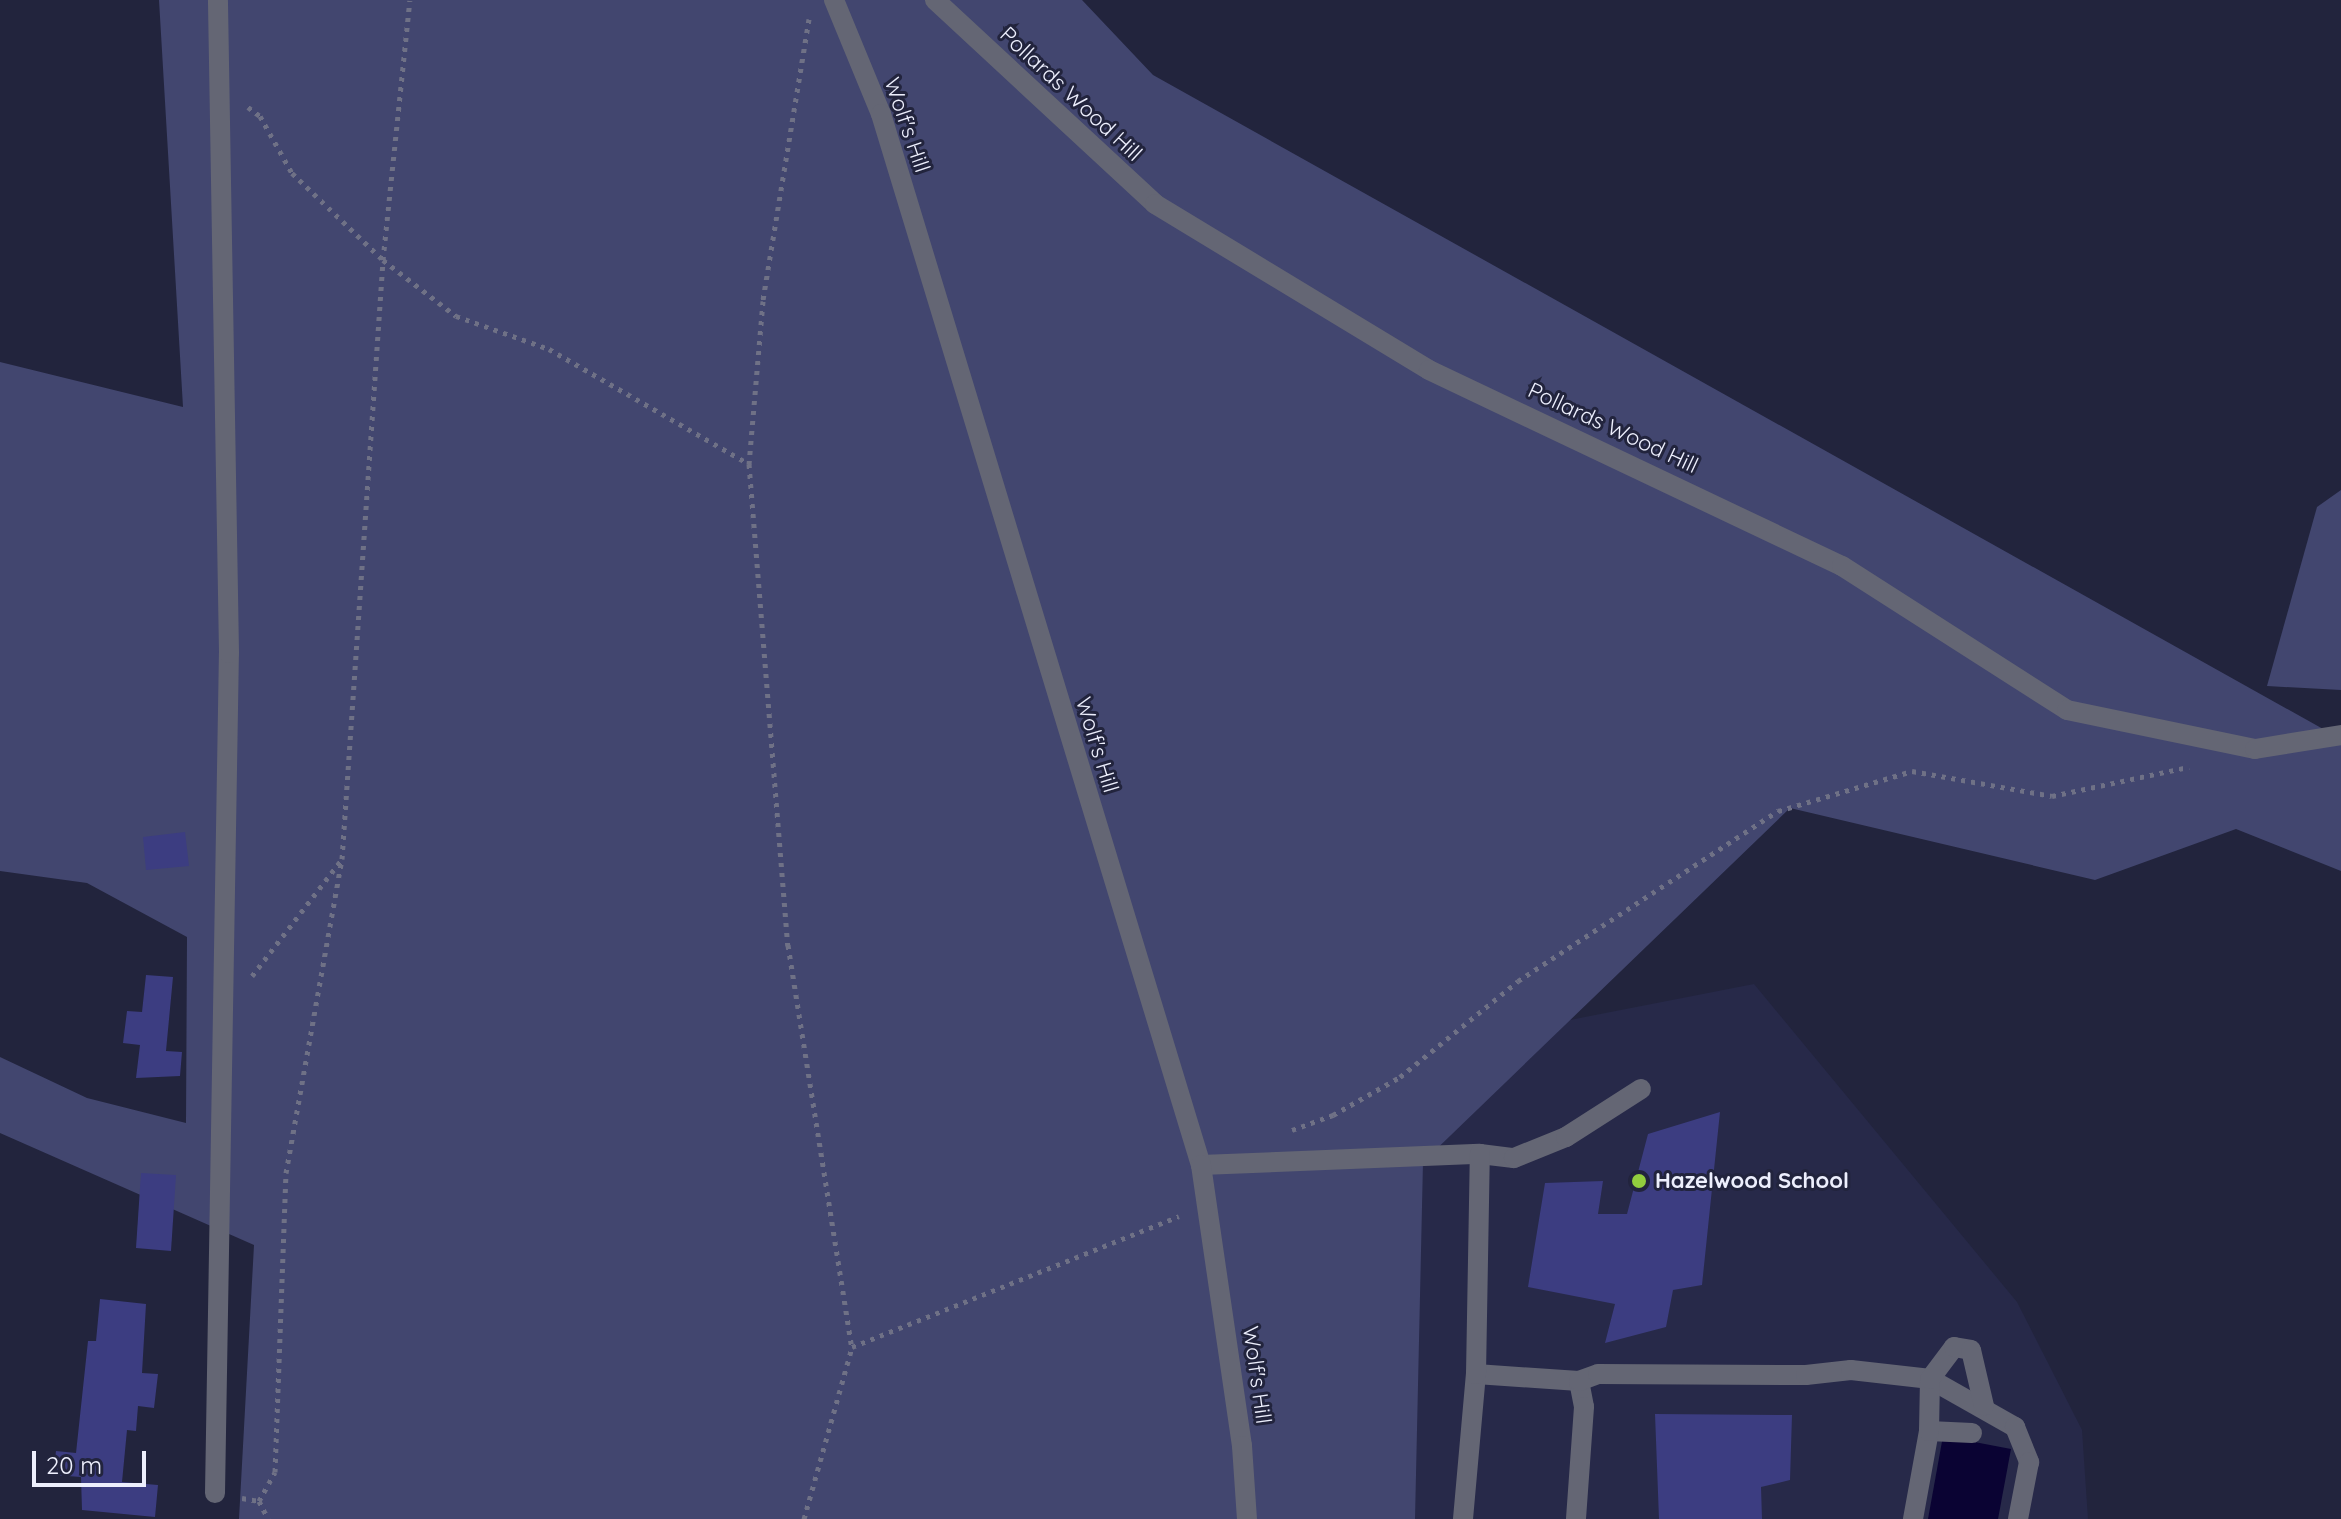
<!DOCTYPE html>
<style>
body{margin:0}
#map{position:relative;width:2341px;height:1519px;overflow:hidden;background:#22243d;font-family:Quicksand,sans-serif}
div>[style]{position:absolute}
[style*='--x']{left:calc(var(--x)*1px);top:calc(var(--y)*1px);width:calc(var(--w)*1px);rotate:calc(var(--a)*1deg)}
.built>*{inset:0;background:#272949}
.green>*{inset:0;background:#42466f}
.water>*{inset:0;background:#0a0333}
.building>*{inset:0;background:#3c3d81}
.path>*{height:5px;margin-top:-2.5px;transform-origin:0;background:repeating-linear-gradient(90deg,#6f7186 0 4px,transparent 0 10px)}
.service>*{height:20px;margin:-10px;padding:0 10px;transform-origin:10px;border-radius:10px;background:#646674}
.minor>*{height:20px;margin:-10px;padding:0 10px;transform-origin:10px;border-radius:10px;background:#646674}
.tertiary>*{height:20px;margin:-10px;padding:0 10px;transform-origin:10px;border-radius:10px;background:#646674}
.dots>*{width:22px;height:22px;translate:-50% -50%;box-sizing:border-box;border:4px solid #22243d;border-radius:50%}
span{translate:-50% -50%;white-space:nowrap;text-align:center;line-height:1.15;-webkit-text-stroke:6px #22243d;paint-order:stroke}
.street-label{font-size:22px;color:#edeffd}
.poi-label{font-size:22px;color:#edeffd;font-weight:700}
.left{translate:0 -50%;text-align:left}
.scale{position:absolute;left:32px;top:1451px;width:114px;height:36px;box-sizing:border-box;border:4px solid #edeffd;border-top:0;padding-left:10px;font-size:24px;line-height:28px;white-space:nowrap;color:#edeffd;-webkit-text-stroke:6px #22243d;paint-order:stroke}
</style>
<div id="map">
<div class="built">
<div style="clip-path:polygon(1754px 984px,2017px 1302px,2082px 1430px,2088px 1519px,1337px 1519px,1370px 1059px)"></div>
</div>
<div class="green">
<div style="clip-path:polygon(159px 0,1082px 0,1153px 75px,2341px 739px,2341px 871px,2236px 829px,2095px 880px,1790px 808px,1423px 1162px,1415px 1519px,239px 1519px,254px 1245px,0 1133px,0 1057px,87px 1098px,186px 1123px,187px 937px,87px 883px,0 871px,0 362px,183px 407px)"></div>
<div style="clip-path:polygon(2341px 490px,2341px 690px,2267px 686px,2317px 507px)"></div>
</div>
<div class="water">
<div style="clip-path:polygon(1943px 1436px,2011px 1449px,1998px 1519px,1928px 1519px)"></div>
</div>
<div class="building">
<div style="clip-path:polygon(185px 832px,189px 866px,146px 870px,143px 837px)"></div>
<div style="clip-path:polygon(146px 975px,173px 977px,166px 1051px,182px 1052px,180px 1076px,136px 1078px,140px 1045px,123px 1043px,127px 1011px,142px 1012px)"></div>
<div style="clip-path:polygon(1720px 1112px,1702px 1285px,1673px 1290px,1666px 1327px,1605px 1343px,1615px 1304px,1528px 1287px,1545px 1183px,1603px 1181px,1598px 1214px,1627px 1214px,1648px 1134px)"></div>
<div style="clip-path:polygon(141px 1173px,176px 1175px,171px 1251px,136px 1248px)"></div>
<div style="clip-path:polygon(100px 1299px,146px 1304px,142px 1373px,158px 1374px,154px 1408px,138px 1406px,136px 1431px,127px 1430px,122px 1482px,158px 1485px,155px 1517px,82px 1510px,81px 1477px,53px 1475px,56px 1451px,76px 1453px,88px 1341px,96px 1341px)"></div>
<div style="clip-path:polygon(1655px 1414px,1792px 1415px,1790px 1480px,1761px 1487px,1762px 1519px,1659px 1519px)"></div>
</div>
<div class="path">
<div style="--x:809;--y:19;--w:286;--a:99.3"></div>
<div style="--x:763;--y:301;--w:164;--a:94.9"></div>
<div style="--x:749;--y:464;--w:483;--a:85.4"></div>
<div style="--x:788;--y:945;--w:407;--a:81"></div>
<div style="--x:248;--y:107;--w:15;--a:37"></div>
<div style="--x:260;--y:116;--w:65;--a:60.7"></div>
<div style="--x:292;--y:173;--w:126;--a:43.7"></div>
<div style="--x:383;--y:260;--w:92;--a:37.5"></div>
<div style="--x:456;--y:316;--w:99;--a:19.5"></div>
<div style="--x:549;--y:349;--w:231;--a:29.9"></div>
<div style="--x:252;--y:976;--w:148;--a:-52.4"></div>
<div style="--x:342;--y:859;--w:600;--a:-86.08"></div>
<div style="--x:383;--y:260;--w:261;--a:-84.1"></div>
<div style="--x:1292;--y:1130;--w:44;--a:-20.1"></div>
<div style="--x:1333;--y:1115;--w:77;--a:-29.6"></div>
<div style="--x:1400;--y:1077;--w:152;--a:-39.1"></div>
<div style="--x:1518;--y:981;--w:311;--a:-33.2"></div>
<div style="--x:1778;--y:811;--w:140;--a:-16.6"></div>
<div style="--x:1912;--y:771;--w:142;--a:10.1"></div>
<div style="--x:2052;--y:796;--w:140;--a:-12"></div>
<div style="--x:242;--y:1498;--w:17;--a:10"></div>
<div style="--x:259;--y:1501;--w:20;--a:63"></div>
<div style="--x:259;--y:1501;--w:33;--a:-61"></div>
<div style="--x:275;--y:1472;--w:299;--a:-87.9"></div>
<div style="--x:286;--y:1173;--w:318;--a:-79.9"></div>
<div style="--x:804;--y:1519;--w:179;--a:-74.4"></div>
<div style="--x:852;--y:1347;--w:352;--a:-21.8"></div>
</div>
<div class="service">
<div style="--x:1201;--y:1165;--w:279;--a:-2.3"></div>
<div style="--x:1480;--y:1154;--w:34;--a:7"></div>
<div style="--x:1514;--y:1158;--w:56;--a:-22"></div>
<div style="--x:1566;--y:1137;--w:89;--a:-32.6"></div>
<div style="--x:1476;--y:1374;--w:103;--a:3.9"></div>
<div style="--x:1579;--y:1381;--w:26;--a:79"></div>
<div style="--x:1584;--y:1407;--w:112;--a:94.1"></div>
<div style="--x:1579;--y:1381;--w:20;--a:-20"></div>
<div style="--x:1598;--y:1374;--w:208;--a:0.3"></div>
<div style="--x:1806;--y:1375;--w:45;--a:-6.3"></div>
<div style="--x:1851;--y:1370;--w:80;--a:6.5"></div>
<div style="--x:1930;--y:1379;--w:98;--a:29.5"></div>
<div style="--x:2015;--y:1427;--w:38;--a:68"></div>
<div style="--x:2029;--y:1462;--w:58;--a:100.9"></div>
<div style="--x:1929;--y:1431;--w:43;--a:2.7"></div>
<div style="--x:1463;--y:1519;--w:146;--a:-84.9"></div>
<div style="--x:1476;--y:1374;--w:220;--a:-89"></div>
<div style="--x:1913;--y:1519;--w:89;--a:-79.7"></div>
<div style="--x:1929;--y:1431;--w:52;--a:-88.9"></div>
<div style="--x:1930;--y:1379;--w:40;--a:-53"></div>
<div style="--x:1954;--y:1347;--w:17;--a:10"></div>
<div style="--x:1971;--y:1350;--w:57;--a:76.9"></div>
</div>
<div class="minor">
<div style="--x:834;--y:0;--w:123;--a:67.6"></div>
<div style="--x:881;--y:114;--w:1099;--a:73.07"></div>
<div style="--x:1201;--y:1165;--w:284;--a:81.7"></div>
<div style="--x:1242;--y:1446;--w:73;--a:86.1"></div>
<div style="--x:215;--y:1493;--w:840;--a:-89.05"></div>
<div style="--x:229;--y:653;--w:653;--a:-90.97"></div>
</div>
<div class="tertiary">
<div style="--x:935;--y:0;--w:300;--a:42.8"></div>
<div style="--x:1155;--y:204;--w:320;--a:31.2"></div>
<div style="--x:1429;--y:370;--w:457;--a:25.4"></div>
<div style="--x:1842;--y:566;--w:267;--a:32.6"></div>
<div style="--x:2067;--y:710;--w:192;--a:11.7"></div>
<div style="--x:2255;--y:749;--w:87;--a:-9.2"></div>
</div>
<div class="dots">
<div style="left:1639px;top:1181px;background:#92cd3e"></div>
</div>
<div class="street-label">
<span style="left:1071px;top:94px;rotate:43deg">Pollards Wood Hill</span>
<span style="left:907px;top:125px;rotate:71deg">Wolf's Hill</span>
<span style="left:1613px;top:428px;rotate:25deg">Pollards Wood Hill</span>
<span style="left:1097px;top:745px;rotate:73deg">Wolf's Hill</span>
<span style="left:1257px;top:1375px;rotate:82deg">Wolf's Hill</span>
</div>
<div class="poi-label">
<span class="left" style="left:1655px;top:1181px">Hazelwood School</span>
</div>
<div class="scale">20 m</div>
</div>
